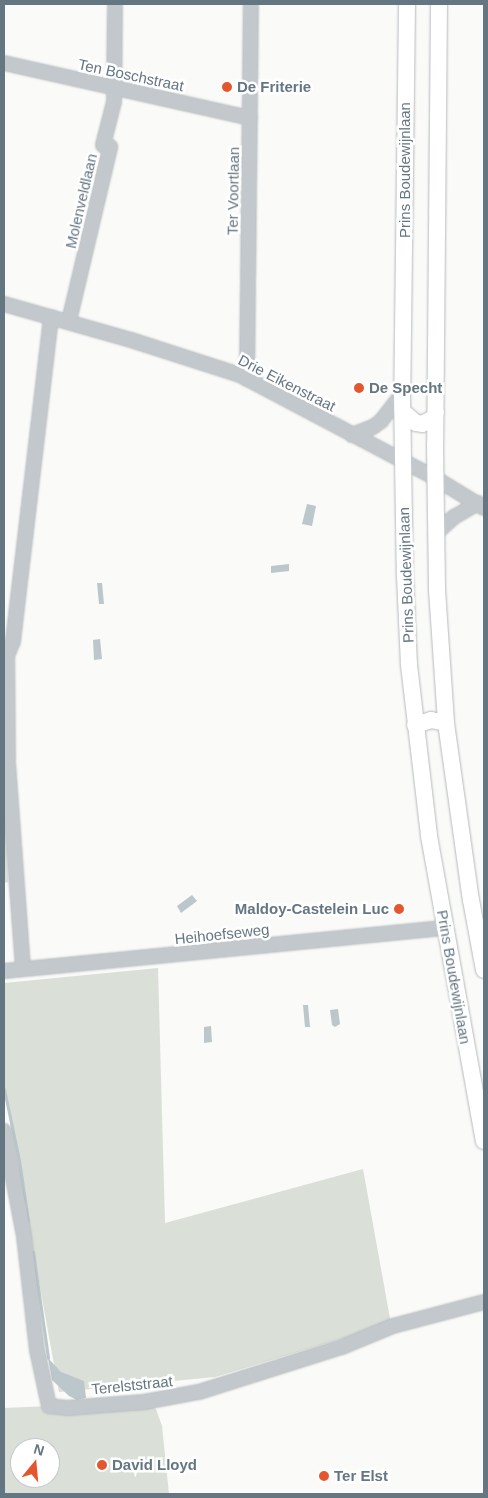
<!DOCTYPE html>
<style>
body{margin:0}
#map{position:relative;width:488px;height:1498px;overflow:hidden;background:#fafaf8;font-family:Arial,sans-serif}
div>[style]{position:absolute}
[style*='--x']{left:calc(var(--x)*1px);top:calc(var(--y)*1px);width:calc(var(--w)*1px);rotate:calc(var(--a)*1deg)}
.green>*{inset:0;background:#dadfd7}
.water>*{inset:0;background:#bbc7cb}
.stream>*{height:3px;margin:-1.5px;padding:0 1.5px;transform-origin:1.5px;border-radius:1.5px;background:#bbc7cb}
.roads{filter:drop-shadow(0 0 1px #b5babe) drop-shadow(0 0 1px #b5babe)}
.minor>*{height:14px;margin:-7px;padding:0 7px;transform-origin:7px;border-radius:7px;background:#c3c8cc}
.major>*{height:16px;margin:-8px;padding:0 8px;transform-origin:8px;border-radius:8px;background:#fff}
.dots>*{width:14px;height:14px;translate:-50% -50%;box-sizing:border-box;border:2px solid #fff;border-radius:50%}
span{translate:-50% -50%;white-space:nowrap;text-align:center;line-height:1.15;-webkit-text-stroke:5px #fff;paint-order:stroke}
.street-label{font-size:15px;color:#657683}
.poi-label{font-size:15px;color:#657683;font-weight:700}
.left{translate:0 -50%;text-align:left}
.right{translate:-100% -50%;text-align:right}
.frame{position:absolute;inset:0;border:5px solid #657683;pointer-events:none}
.north{position:absolute;left:10px;top:1438px;width:50px;height:50px;box-sizing:border-box;background:#fff;border:1px solid #c1c8cd;border-radius:50%;rotate:17deg;font-size:14px;font-weight:700;line-height:20px;text-align:center;color:#657683}
.north::after{content:'';display:block;margin:auto;width:18px;height:22px;background:#e4572e;clip-path:polygon(50% 0,100% 100%,50% 72%,0 100%)}
</style>
<div id="map">
<div class="green">
<div style="clip-path:polygon(4px 772px,8px 882px,4px 883px)"></div>
<div style="clip-path:polygon(158px 968px,165px 1223px,363px 1169px,391px 1324px,215px 1377px,59px 1392px,4px 1089px,4px 983px)"></div>
<div style="clip-path:polygon(evenodd,144px 1402px,156px 1409px,162px 1426px,169px 1494px,4px 1494px,4px 1408px,144px 1402px,20px 1448px,50px 1448px,50px 1478px,20px 1478px,20px 1448px)"></div>
</div>
<div class="water">
<div style="clip-path:polygon(307px 504px,316px 506px,312px 526px,302px 524px)"></div>
<div style="clip-path:polygon(289px 564px,289px 571px,271px 573px,271px 566px)"></div>
<div style="clip-path:polygon(97px 583px,102px 583px,104px 604px,99px 604px)"></div>
<div style="clip-path:polygon(100px 639px,102px 659px,94px 660px,93px 640px)"></div>
<div style="clip-path:polygon(192px 895px,197px 901px,181px 913px,177px 906px)"></div>
<div style="clip-path:polygon(303px 1005px,308px 1005px,310px 1027px,305px 1027px)"></div>
<div style="clip-path:polygon(338px 1009px,340px 1024px,335px 1027px,332px 1025px,330px 1010px)"></div>
<div style="clip-path:polygon(211px 1026px,212px 1042px,204px 1043px,204px 1027px)"></div>
<div style="clip-path:polygon(48px 1358px,61px 1372px,84px 1381px,86px 1398px,77px 1400px,69px 1396px,52px 1380px)"></div>
</div>
<div class="stream">
<div style="--x:4;--y:1089;--w:73;--a:78.1"></div>
<div style="--x:19;--y:1160;--w:62;--a:81.6"></div>
<div style="--x:33;--y:1252;--w:107;--a:81.9"></div>
</div>
<div class="roads">
<div class="minor">
<div style="--x:4;--y:63;--w:252;--a:12.6"></div>
<div style="--x:4;--y:304;--w:132;--a:15.8"></div>
<div style="--x:131;--y:340;--w:114;--a:17.8"></div>
<div style="--x:240;--y:375;--w:221;--a:27.8"></div>
<div style="--x:435;--y:478;--w:57;--a:31.5"></div>
<div style="--x:69;--y:321;--w:179;--a:-76.7"></div>
<div style="--x:110;--y:147;--w:7;--a:-164"></div>
<div style="--x:103;--y:145;--w:44;--a:-75.7"></div>
<div style="--x:114;--y:102;--w:98;--a:-89.4"></div>
<div style="--x:247;--y:379;--w:375;--a:-89.4"></div>
<div style="--x:352;--y:435;--w:22;--a:-21"></div>
<div style="--x:373;--y:427;--w:10;--a:-37"></div>
<div style="--x:381;--y:421;--w:34;--a:-52"></div>
<div style="--x:435;--y:534;--w:25;--a:-42"></div>
<div style="--x:454;--y:517;--w:28;--a:-30"></div>
<div style="--x:23;--y:968;--w:206;--a:-94.2"></div>
<div style="--x:8;--y:763;--w:107;--a:-90.5"></div>
<div style="--x:7;--y:656;--w:16;--a:-68"></div>
<div style="--x:13;--y:641;--w:326;--a:-83.3"></div>
<div style="--x:4;--y:971;--w:442;--a:-5.6"></div>
<div style="--x:4;--y:1131;--w:107;--a:79.2"></div>
<div style="--x:24;--y:1236;--w:115;--a:83.5"></div>
<div style="--x:37;--y:1350;--w:57;--a:77.9"></div>
<div style="--x:49;--y:1406;--w:18;--a:6"></div>
<div style="--x:67;--y:1408;--w:77;--a:-4.5"></div>
<div style="--x:144;--y:1402;--w:56;--a:-10.3"></div>
<div style="--x:199;--y:1392;--w:150;--a:-17.5"></div>
<div style="--x:342;--y:1347;--w:55;--a:-22.4"></div>
<div style="--x:393;--y:1326;--w:94;--a:-14.8"></div>
</div>
<div class="major">
<div style="--x:407;--y:4;--w:390;--a:90.7"></div>
<div style="--x:402;--y:394;--w:183;--a:89.1"></div>
<div style="--x:405;--y:577;--w:88;--a:87.4"></div>
<div style="--x:409;--y:665;--w:172;--a:83.3"></div>
<div style="--x:429;--y:836;--w:310;--a:79.8"></div>
<div style="--x:439;--y:4;--w:441;--a:90.5"></div>
<div style="--x:435;--y:445;--w:145;--a:89.2"></div>
<div style="--x:437;--y:590;--w:133;--a:86.1"></div>
<div style="--x:446;--y:723;--w:179;--a:82"></div>
<div style="--x:471;--y:900;--w:71;--a:79.5"></div>
<div style="--x:403;--y:412;--w:17;--a:40"></div>
<div style="--x:416;--y:423;--w:6;--a:9"></div>
<div style="--x:422;--y:424;--w:13;--a:-27"></div>
<div style="--x:434;--y:418;--w:6;--a:-72"></div>
<div style="--x:415;--y:725;--w:17;--a:-17"></div>
<div style="--x:431;--y:720;--w:15;--a:11"></div>
</div>
</div>
<div class="dots">
<div style="left:227px;top:87px;background:#e4572e"></div>
<div style="left:359px;top:388px;background:#e4572e"></div>
<div style="left:399px;top:909px;background:#e4572e"></div>
<div style="left:102px;top:1465px;background:#e4572e"></div>
<div style="left:324px;top:1476px;background:#e4572e"></div>
</div>
<div class="street-label">
<span style="left:131px;top:75px;rotate:12deg">Ten Boschstraat</span>
<span style="left:405px;top:170px;rotate:-90deg">Prins Boudewijnlaan</span>
<span style="left:233px;top:191px;rotate:-89deg">Ter Voortlaan</span>
<span style="left:81px;top:201px;rotate:-77deg">Molenveldlaan</span>
<span style="left:287px;top:383px;rotate:27deg">Drie Eikenstraat</span>
<span style="left:406px;top:575px;rotate:-92deg">Prins Boudewijnlaan</span>
<span style="left:222px;top:934px;rotate:-6deg">Heihoefseweg</span>
<span style="left:454px;top:977px;rotate:80deg">Prins Boudewijnlaan</span>
<span style="left:132px;top:1385px;rotate:-6deg">Terelststraat</span>
</div>
<div class="poi-label">
<span class="left" style="left:237px;top:87px">De Friterie</span>
<span class="left" style="left:369px;top:388px">De Specht</span>
<span class="right" style="left:389px;top:909px">Maldoy-Castelein Luc</span>
<span class="left" style="left:112px;top:1465px">David Lloyd</span>
<span class="left" style="left:334px;top:1476px">Ter Elst</span>
</div>
<div class="frame"></div>
<div class="north">N</div>
</div>
